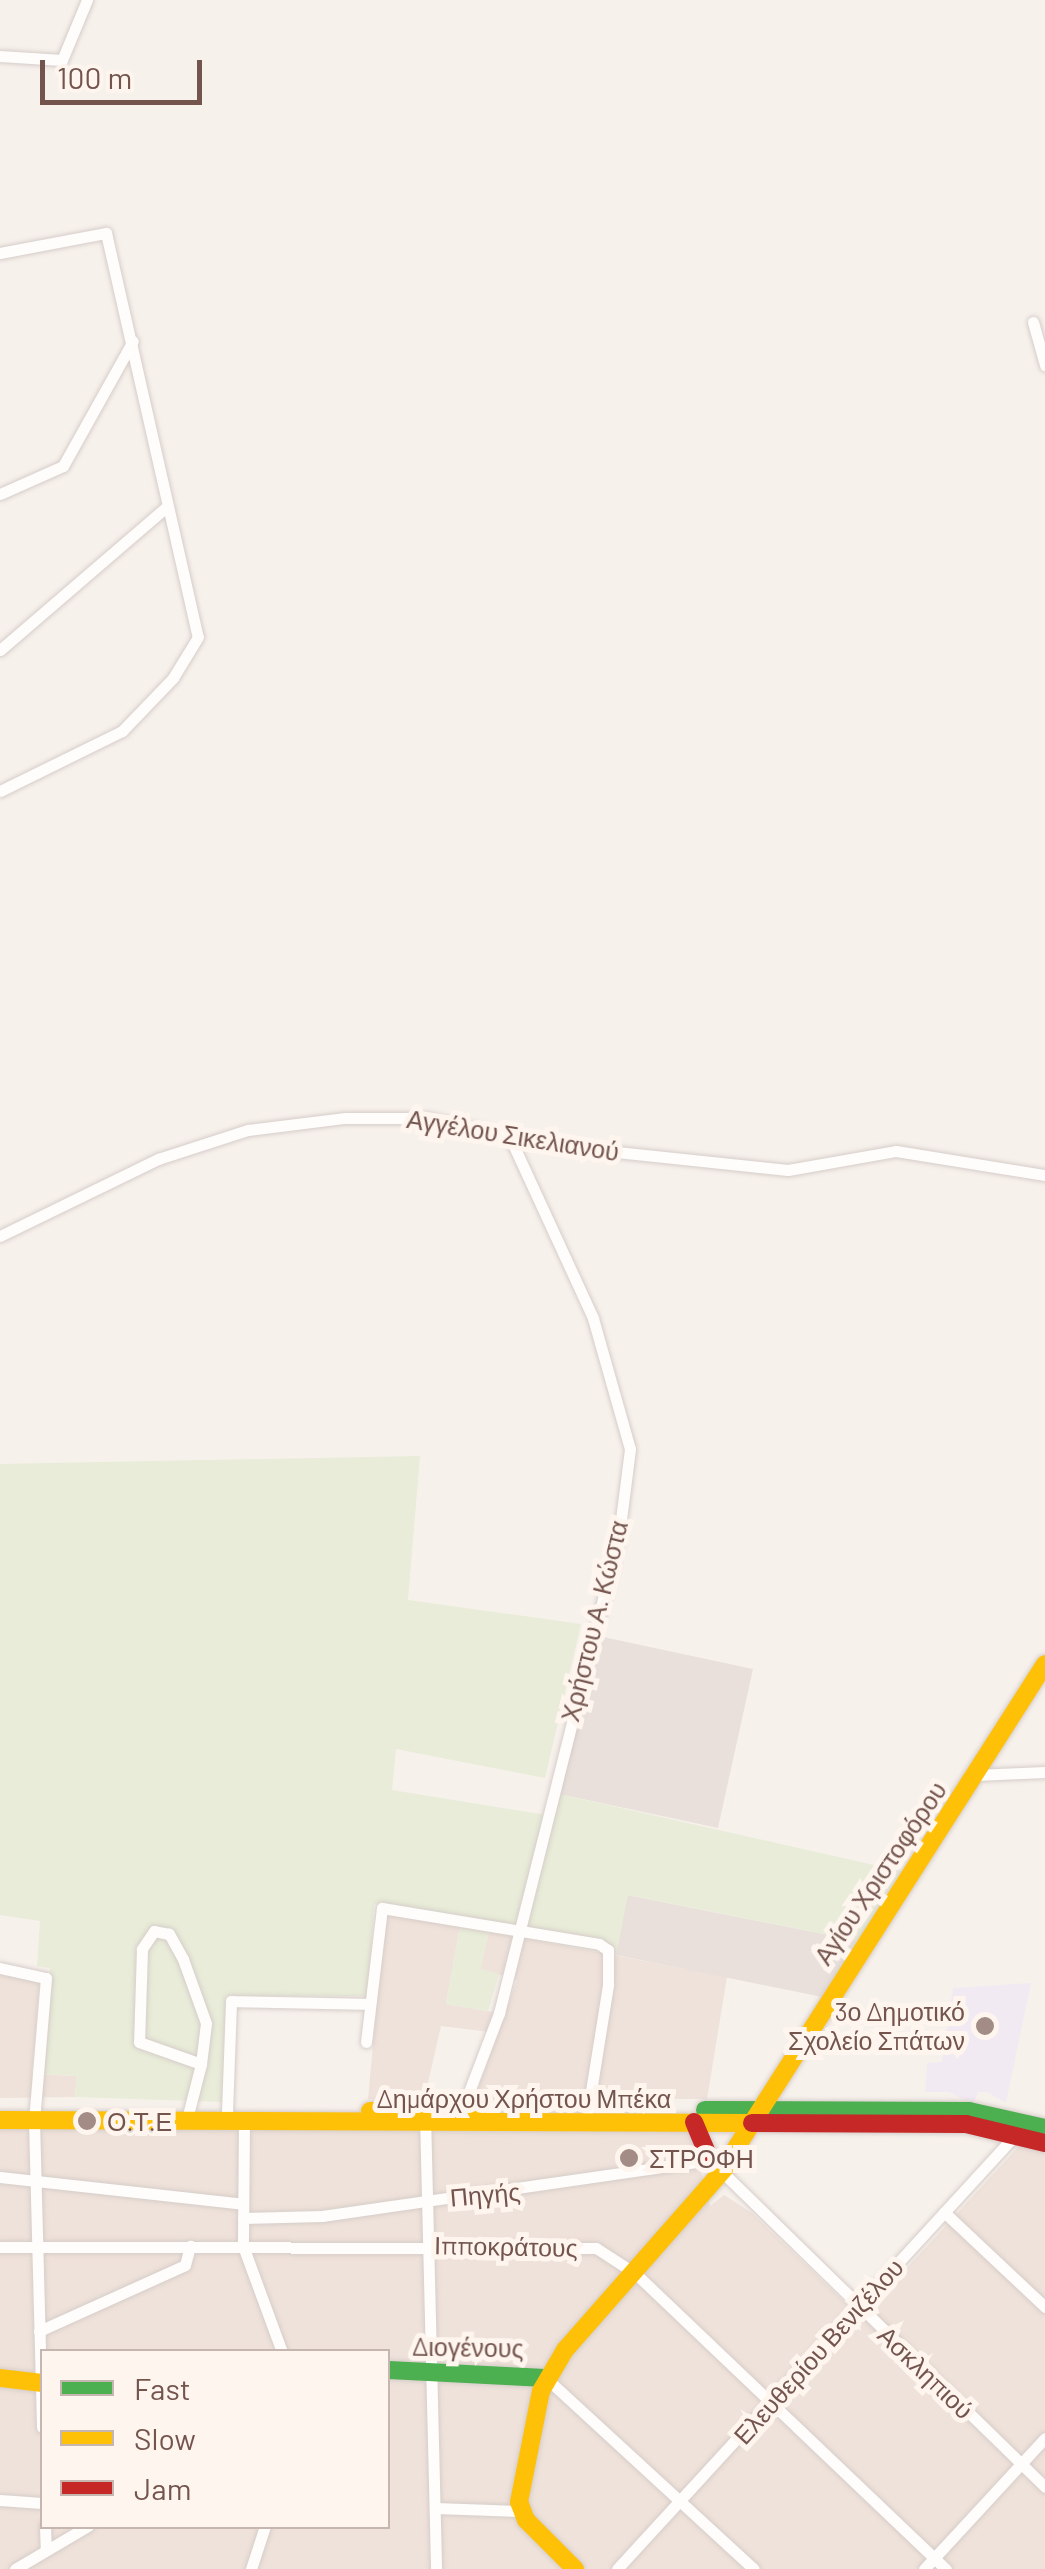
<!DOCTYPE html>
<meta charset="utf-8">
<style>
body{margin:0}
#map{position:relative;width:1045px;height:2569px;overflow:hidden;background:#f7f1ec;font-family:Barlow,sans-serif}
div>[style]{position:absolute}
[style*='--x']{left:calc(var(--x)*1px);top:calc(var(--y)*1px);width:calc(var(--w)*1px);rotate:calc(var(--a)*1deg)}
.residential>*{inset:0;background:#efe2da}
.industrial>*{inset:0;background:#e9e0db}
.education>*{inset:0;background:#f2eaf3}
.green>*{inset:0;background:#e8ecd8}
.roads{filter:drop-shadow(0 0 2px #d6cdc9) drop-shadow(0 0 2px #d6cdc9)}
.street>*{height:11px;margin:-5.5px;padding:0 5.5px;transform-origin:5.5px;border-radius:5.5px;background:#fefdfc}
.fast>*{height:18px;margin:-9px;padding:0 9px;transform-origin:9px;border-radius:9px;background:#4caf50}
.slow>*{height:18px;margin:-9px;padding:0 9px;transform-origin:9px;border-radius:9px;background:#ffc107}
.jam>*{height:18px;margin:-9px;padding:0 9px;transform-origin:9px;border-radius:9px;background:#c62828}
.dots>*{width:28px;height:28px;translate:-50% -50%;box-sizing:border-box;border:5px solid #fef5ef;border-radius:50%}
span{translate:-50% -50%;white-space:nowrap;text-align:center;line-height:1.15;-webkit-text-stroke:10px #fef5ef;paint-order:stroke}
.street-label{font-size:25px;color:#74554e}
.poi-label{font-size:25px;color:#74554e}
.right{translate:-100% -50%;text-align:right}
.left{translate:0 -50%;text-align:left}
.legend{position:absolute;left:40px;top:2349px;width:350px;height:180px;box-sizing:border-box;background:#fef5ef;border:2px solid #c7b5af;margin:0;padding:12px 18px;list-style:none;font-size:30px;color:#74554e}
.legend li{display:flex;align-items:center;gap:20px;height:50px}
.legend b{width:50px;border:2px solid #c7b5af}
.scale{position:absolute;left:40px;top:60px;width:162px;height:45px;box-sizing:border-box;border:5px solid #74554e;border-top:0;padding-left:12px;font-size:30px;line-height:35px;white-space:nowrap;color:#74554e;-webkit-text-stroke:8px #fef5ef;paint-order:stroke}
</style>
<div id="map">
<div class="residential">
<div style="clip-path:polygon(385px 1913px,460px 1926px,446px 2004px,505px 2014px,517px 1980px,480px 1969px,489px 1931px,727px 1977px,707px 2099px,474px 2099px,498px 2033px,441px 2026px,424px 2100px,368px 2099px)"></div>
<div style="clip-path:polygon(0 1975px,40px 1979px,32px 2074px,77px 2076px,75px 2097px,0 2098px)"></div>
<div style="clip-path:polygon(evenodd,0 2129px,690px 2129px,710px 2206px,724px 2195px,752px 2213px,861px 2318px,1021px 2144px,1034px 2146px,1045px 2153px,1045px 2569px,0 2569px,0 2129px,42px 2352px,388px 2352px,388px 2526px,42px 2526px,42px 2352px)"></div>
</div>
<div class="industrial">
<div style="clip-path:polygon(594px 1635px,753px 1669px,718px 1828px,559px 1794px)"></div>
<div style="clip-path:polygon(627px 1895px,859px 1941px,822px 1997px,616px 1955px)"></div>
</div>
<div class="education">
<div style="clip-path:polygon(1031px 1983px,1006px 2103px,987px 2092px,978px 2092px,973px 2105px,949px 2092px,925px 2092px,927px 2063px,942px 2062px,953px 1988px)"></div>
</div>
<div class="green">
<div style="clip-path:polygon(420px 1456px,408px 1600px,581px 1624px,545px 1778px,396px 1749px,392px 1790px,552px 1816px,559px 1794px,905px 1872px,859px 1941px,628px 1895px,616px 1955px,489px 1931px,481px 1969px,499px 1974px,488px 2011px,446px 2004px,460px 1926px,374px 1904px,368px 1996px,226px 1996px,223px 2102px,75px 2097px,77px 2076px,41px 2074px,50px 1968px,37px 1966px,40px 1921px,0 1915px,0 1464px)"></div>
</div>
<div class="roads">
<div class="street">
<div style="--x:0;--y:56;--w:62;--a:3.7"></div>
<div style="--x:62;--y:60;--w:65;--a:-67.4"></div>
<div style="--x:0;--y:253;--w:108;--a:-10.7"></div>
<div style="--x:106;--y:233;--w:414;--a:77.2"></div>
<div style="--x:198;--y:637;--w:48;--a:121.4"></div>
<div style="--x:173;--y:678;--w:74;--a:133.9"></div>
<div style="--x:122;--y:731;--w:136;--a:153.8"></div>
<div style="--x:1033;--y:322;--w:45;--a:74.4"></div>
<div style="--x:0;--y:494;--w:69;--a:-24"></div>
<div style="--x:63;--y:466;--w:143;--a:-60.8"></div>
<div style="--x:0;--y:650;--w:218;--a:-40.7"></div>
<div style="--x:0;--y:1236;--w:176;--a:-26"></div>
<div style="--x:158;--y:1159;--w:95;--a:-17.9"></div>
<div style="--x:248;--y:1130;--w:98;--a:-7.1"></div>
<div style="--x:345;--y:1118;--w:83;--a:0"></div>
<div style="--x:428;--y:1118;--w:125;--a:12.5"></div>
<div style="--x:550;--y:1145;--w:239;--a:6"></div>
<div style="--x:788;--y:1170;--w:110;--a:-10"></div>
<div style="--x:896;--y:1151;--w:151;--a:9.2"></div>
<div style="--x:975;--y:1775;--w:70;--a:-2.5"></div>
<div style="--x:0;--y:1968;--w:47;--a:12.3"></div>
<div style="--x:46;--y:1978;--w:143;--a:94.8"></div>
<div style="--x:34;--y:2120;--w:307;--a:88.5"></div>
<div style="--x:366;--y:2042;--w:135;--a:-83.2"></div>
<div style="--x:382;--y:1908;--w:220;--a:9.4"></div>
<div style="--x:599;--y:1944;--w:11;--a:34"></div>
<div style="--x:608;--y:1950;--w:35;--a:90"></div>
<div style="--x:608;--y:1985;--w:127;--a:99.1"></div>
<div style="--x:462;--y:2110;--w:104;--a:-69.1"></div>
<div style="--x:499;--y:2013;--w:493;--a:-75.9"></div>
<div style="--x:619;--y:1535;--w:87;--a:-82.7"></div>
<div style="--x:630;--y:1449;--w:136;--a:-105.8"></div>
<div style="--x:593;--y:1318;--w:196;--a:-114.7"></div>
<div style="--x:189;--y:2111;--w:49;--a:-75.7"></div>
<div style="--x:201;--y:2064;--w:41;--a:-83"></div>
<div style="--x:206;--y:2023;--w:68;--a:-109.8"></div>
<div style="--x:183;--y:1959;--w:29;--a:-119"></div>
<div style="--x:169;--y:1934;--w:15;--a:-169"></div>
<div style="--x:154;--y:1931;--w:22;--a:124"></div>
<div style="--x:142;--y:1949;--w:93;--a:91.8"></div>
<div style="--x:139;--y:2042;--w:66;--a:19.5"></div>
<div style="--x:227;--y:2112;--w:111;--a:-87.9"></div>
<div style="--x:231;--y:2001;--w:138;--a:1.2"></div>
<div style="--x:425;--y:2115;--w:454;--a:88.6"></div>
<div style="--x:244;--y:2123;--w:123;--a:90.5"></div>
<div style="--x:243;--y:2246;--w:113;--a:69.8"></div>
<div style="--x:0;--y:2177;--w:244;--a:6.3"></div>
<div style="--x:944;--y:2212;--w:139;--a:43.2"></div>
<div style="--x:243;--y:2218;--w:79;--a:-1.5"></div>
<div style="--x:322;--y:2216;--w:392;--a:-8.2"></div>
<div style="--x:710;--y:2160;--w:468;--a:44.3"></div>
<div style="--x:0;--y:2247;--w:596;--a:0.1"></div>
<div style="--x:596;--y:2248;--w:48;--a:33"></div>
<div style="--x:636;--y:2274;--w:428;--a:43.6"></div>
<div style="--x:39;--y:2331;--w:160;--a:-24.3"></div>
<div style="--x:185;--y:2265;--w:20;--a:-75"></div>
<div style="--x:546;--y:2378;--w:282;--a:42.6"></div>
<div style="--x:0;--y:2500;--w:42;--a:4.1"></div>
<div style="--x:435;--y:2508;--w:85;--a:2"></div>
<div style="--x:45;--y:2526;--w:23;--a:88"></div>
<div style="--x:15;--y:2569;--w:85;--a:-30.5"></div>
<div style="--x:251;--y:2569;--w:45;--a:-72"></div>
<div style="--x:617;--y:2569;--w:590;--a:-47.47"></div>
<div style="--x:924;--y:2569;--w:178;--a:-47.3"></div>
</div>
<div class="fast">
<div style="--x:705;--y:2110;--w:264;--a:0.2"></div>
<div style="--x:969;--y:2111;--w:78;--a:12.6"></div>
<div style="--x:388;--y:2370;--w:158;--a:2.9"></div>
</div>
<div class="slow">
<div style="--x:370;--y:2111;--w:119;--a:-0.5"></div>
<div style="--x:0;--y:2120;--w:752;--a:0.23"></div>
<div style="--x:722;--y:2170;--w:600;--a:-57.45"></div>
<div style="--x:0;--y:2378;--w:42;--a:6.8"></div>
<div style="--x:575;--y:2569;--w:69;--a:-135"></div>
<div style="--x:526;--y:2520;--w:19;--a:-111"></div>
<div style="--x:519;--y:2502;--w:113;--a:-78.8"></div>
<div style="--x:541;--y:2391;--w:48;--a:-59.7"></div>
<div style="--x:565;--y:2350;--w:249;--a:-48.7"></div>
</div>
<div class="jam">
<div style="--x:694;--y:2122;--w:41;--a:67.2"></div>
<div style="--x:752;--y:2123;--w:214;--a:0.3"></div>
<div style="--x:966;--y:2124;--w:81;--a:13.5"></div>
</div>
</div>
<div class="dots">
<div style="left:985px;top:2026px;background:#a28c85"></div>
<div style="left:87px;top:2121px;background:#a28c85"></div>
<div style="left:629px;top:2158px;background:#a28c85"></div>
</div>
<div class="street-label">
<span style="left:513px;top:1135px;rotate:9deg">Αγγέλου Σικελιανού</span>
<span style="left:594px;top:1621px;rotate:-76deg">Χρήστου Α. Κώστα</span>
<span style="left:880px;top:1873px;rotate:-56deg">Αγίου Χριστοφόρου</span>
<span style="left:524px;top:2098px">Δημάρχου Χρήστου Μπέκα</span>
<span style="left:485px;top:2194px;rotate:-5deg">Πηγής</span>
<span style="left:506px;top:2246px;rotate:1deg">Ιπποκράτους</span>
<span style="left:468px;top:2347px;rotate:1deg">Διογένους</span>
<span style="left:818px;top:2351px;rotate:-48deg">Ελευθερίου Βενιζέλου</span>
<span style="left:926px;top:2372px;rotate:44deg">Ασκληπιού</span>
</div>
<div class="poi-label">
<span class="right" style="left:965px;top:2026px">3ο Δημοτικό<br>Σχολείο Σπάτων</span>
<span class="left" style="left:107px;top:2121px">Ο.Τ.Ε</span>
<span class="left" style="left:649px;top:2158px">ΣΤΡΟΦΗ</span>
</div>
<ul class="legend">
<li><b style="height:12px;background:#4caf50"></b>Fast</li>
<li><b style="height:12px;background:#ffc107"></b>Slow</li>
<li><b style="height:12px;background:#c62828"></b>Jam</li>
</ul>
<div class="scale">100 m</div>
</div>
